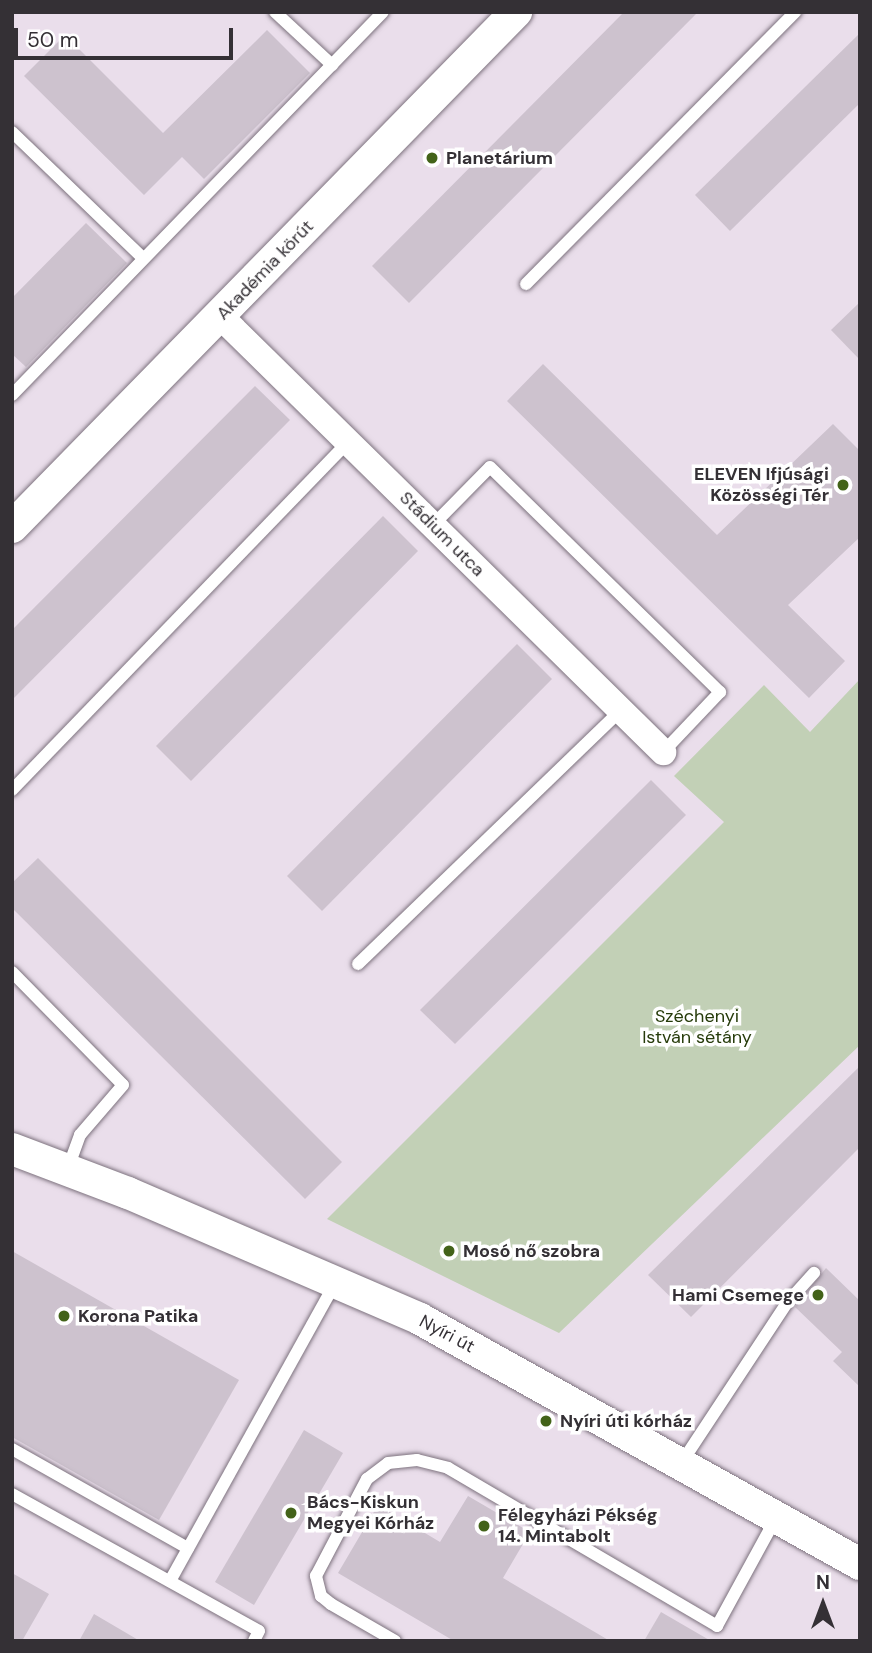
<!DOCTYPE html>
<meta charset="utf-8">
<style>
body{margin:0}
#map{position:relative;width:872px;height:1653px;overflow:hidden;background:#eadeeb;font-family:"DM Sans",sans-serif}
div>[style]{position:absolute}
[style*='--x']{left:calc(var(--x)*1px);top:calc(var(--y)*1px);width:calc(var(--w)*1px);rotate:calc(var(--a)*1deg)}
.green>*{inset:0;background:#c2d0b6}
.building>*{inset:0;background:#cdc2ce}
.roads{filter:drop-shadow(0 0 2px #7d727e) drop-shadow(0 0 2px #7d727e)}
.service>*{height:12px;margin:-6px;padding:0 6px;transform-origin:6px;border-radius:6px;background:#fff}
.minor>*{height:26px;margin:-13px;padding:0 13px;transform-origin:13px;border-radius:13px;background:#fff}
.tertiary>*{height:32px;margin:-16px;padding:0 16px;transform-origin:16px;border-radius:16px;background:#fff}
.dots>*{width:19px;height:19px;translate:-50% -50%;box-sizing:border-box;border:4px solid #fff;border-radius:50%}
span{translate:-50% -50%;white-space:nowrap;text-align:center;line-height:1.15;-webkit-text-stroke:7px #fff;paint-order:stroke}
.poi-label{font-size:18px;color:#343035;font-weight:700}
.left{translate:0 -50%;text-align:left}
.right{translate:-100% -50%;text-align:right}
.street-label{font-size:18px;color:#343035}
.park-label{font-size:18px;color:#263b0a}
.frame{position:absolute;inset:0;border:14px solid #343035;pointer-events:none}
.north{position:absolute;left:788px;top:1569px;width:70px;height:70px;-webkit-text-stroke:5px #fff;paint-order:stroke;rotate:0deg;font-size:19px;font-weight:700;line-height:28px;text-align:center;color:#343035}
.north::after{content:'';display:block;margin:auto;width:24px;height:32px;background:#343035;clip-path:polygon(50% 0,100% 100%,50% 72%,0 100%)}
.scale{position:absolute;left:14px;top:28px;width:219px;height:32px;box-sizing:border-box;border:4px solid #343035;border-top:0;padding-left:9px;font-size:21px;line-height:24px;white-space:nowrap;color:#343035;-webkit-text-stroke:5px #fff;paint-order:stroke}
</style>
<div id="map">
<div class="green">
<div style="clip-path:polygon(860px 679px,860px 1045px,559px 1333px,327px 1219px,724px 822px,674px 776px,764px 685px,810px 732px)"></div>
</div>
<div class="building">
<div style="clip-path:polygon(624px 12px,698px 12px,409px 303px,372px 266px)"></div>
<div style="clip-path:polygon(267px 30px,310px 73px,204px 179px,182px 157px,144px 195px,24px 76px,65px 35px,163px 133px)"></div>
<div style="clip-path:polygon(860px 33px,860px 103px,730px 231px,695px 195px)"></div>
<div style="clip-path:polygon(86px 223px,127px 263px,26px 367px,12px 354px,12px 298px)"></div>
<div style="clip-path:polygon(860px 302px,860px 360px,831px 330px)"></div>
<div style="clip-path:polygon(543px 364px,717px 535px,833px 424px,860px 451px,860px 537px,788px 605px,845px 661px,809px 698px,507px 401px)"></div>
<div style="clip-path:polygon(255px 386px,290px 420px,12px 700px,12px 630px)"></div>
<div style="clip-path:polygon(383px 516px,418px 551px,191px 781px,156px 746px)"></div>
<div style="clip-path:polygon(517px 644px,552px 679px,322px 911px,287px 876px)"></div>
<div style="clip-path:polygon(651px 780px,686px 815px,455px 1044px,420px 1010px)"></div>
<div style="clip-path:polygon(38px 858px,342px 1162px,305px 1199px,12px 908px,12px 883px)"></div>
<div style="clip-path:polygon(860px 1066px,860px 1147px,691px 1317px,648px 1275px)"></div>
<div style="clip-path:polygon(12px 1251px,239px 1380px,159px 1520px,12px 1437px)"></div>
<div style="clip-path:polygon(826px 1268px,860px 1301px,860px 1387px,833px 1361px,842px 1352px,795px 1307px)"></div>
<div style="clip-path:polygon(304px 1430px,343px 1453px,254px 1605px,215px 1582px)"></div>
<div style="clip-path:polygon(468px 1496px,530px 1532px,503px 1578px,610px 1641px,454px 1641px,338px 1573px,378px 1505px,440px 1542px)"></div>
<div style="clip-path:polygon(12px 1573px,49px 1594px,22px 1641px,12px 1641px)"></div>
<div style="clip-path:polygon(661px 1612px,711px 1641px,644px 1641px)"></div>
<div style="clip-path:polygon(94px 1614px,140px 1641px,79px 1641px)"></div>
</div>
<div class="roads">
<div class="service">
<div style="--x:275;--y:12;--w:78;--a:42.9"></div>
<div style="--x:12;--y:132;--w:180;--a:43.9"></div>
<div style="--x:526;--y:284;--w:383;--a:-45.3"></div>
<div style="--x:12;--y:395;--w:533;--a:-45.91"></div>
<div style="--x:433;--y:525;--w:81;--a:-45.5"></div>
<div style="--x:490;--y:467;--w:322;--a:44.4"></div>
<div style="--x:720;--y:692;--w:83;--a:133.5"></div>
<div style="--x:12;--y:790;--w:484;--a:-46"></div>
<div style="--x:358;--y:964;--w:366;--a:-44"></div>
<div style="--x:12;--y:972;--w:158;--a:45.5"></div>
<div style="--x:123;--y:1085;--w:66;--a:130.7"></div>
<div style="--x:80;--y:1135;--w:35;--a:110"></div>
<div style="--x:12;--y:1449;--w:202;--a:29.4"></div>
<div style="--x:682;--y:1462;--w:189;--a:-56.6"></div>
<div style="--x:786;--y:1304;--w:42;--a:-47.9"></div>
<div style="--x:12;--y:1494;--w:282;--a:29"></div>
<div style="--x:259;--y:1631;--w:11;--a:117"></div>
<div style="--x:170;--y:1581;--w:342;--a:-61"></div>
<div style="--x:395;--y:1641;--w:74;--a:-150"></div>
<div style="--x:331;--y:1604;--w:13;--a:-141"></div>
<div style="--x:321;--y:1596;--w:21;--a:-104"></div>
<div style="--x:316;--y:1576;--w:110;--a:-62.3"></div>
<div style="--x:367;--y:1479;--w:26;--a:-37"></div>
<div style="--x:388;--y:1463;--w:29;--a:-6"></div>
<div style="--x:417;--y:1460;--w:32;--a:14"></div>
<div style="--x:448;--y:1468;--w:312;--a:30.4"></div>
<div style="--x:717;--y:1626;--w:123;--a:-61.4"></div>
</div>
<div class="minor">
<div style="--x:220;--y:316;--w:622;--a:44.54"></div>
</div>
<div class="tertiary">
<div style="--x:12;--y:527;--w:721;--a:-45.62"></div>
<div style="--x:12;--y:1149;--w:124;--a:20.8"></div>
<div style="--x:128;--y:1193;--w:318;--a:23.3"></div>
<div style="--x:420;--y:1319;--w:504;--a:29.11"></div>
</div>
</div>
<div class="dots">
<div style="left:432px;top:158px;background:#436319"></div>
<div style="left:843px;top:485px;background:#436319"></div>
<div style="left:449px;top:1251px;background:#436319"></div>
<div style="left:818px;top:1295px;background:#436319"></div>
<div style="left:64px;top:1316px;background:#436319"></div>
<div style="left:546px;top:1421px;background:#436319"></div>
<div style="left:291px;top:1513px;background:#436319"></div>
<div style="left:484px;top:1526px;background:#436319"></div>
</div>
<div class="poi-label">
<span class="left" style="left:446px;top:158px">Planetárium</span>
<span class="right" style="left:829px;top:485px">ELEVEN Ifjúsági<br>Közösségi Tér</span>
<span class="left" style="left:463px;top:1251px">Mosó nő szobra</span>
<span class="right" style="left:804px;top:1295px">Hami Csemege</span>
<span class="left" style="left:78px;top:1316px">Korona Patika</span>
<span class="left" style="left:560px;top:1421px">Nyíri úti kórház</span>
<span class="left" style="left:307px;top:1513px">Bács-Kiskun<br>Megyei Kórház</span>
<span class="left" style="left:498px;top:1526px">Félegyházi Pékség<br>14. Mintabolt</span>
</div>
<div class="street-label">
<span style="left:265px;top:270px;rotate:-46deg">Akadémia körút</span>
<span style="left:442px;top:534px;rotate:45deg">Stádium utca</span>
<span style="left:447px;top:1334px;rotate:28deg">Nyíri út</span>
</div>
<div class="park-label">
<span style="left:697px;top:1027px">Széchenyi<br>István sétány</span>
</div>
<div class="frame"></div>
<div class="north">N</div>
<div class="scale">50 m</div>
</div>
